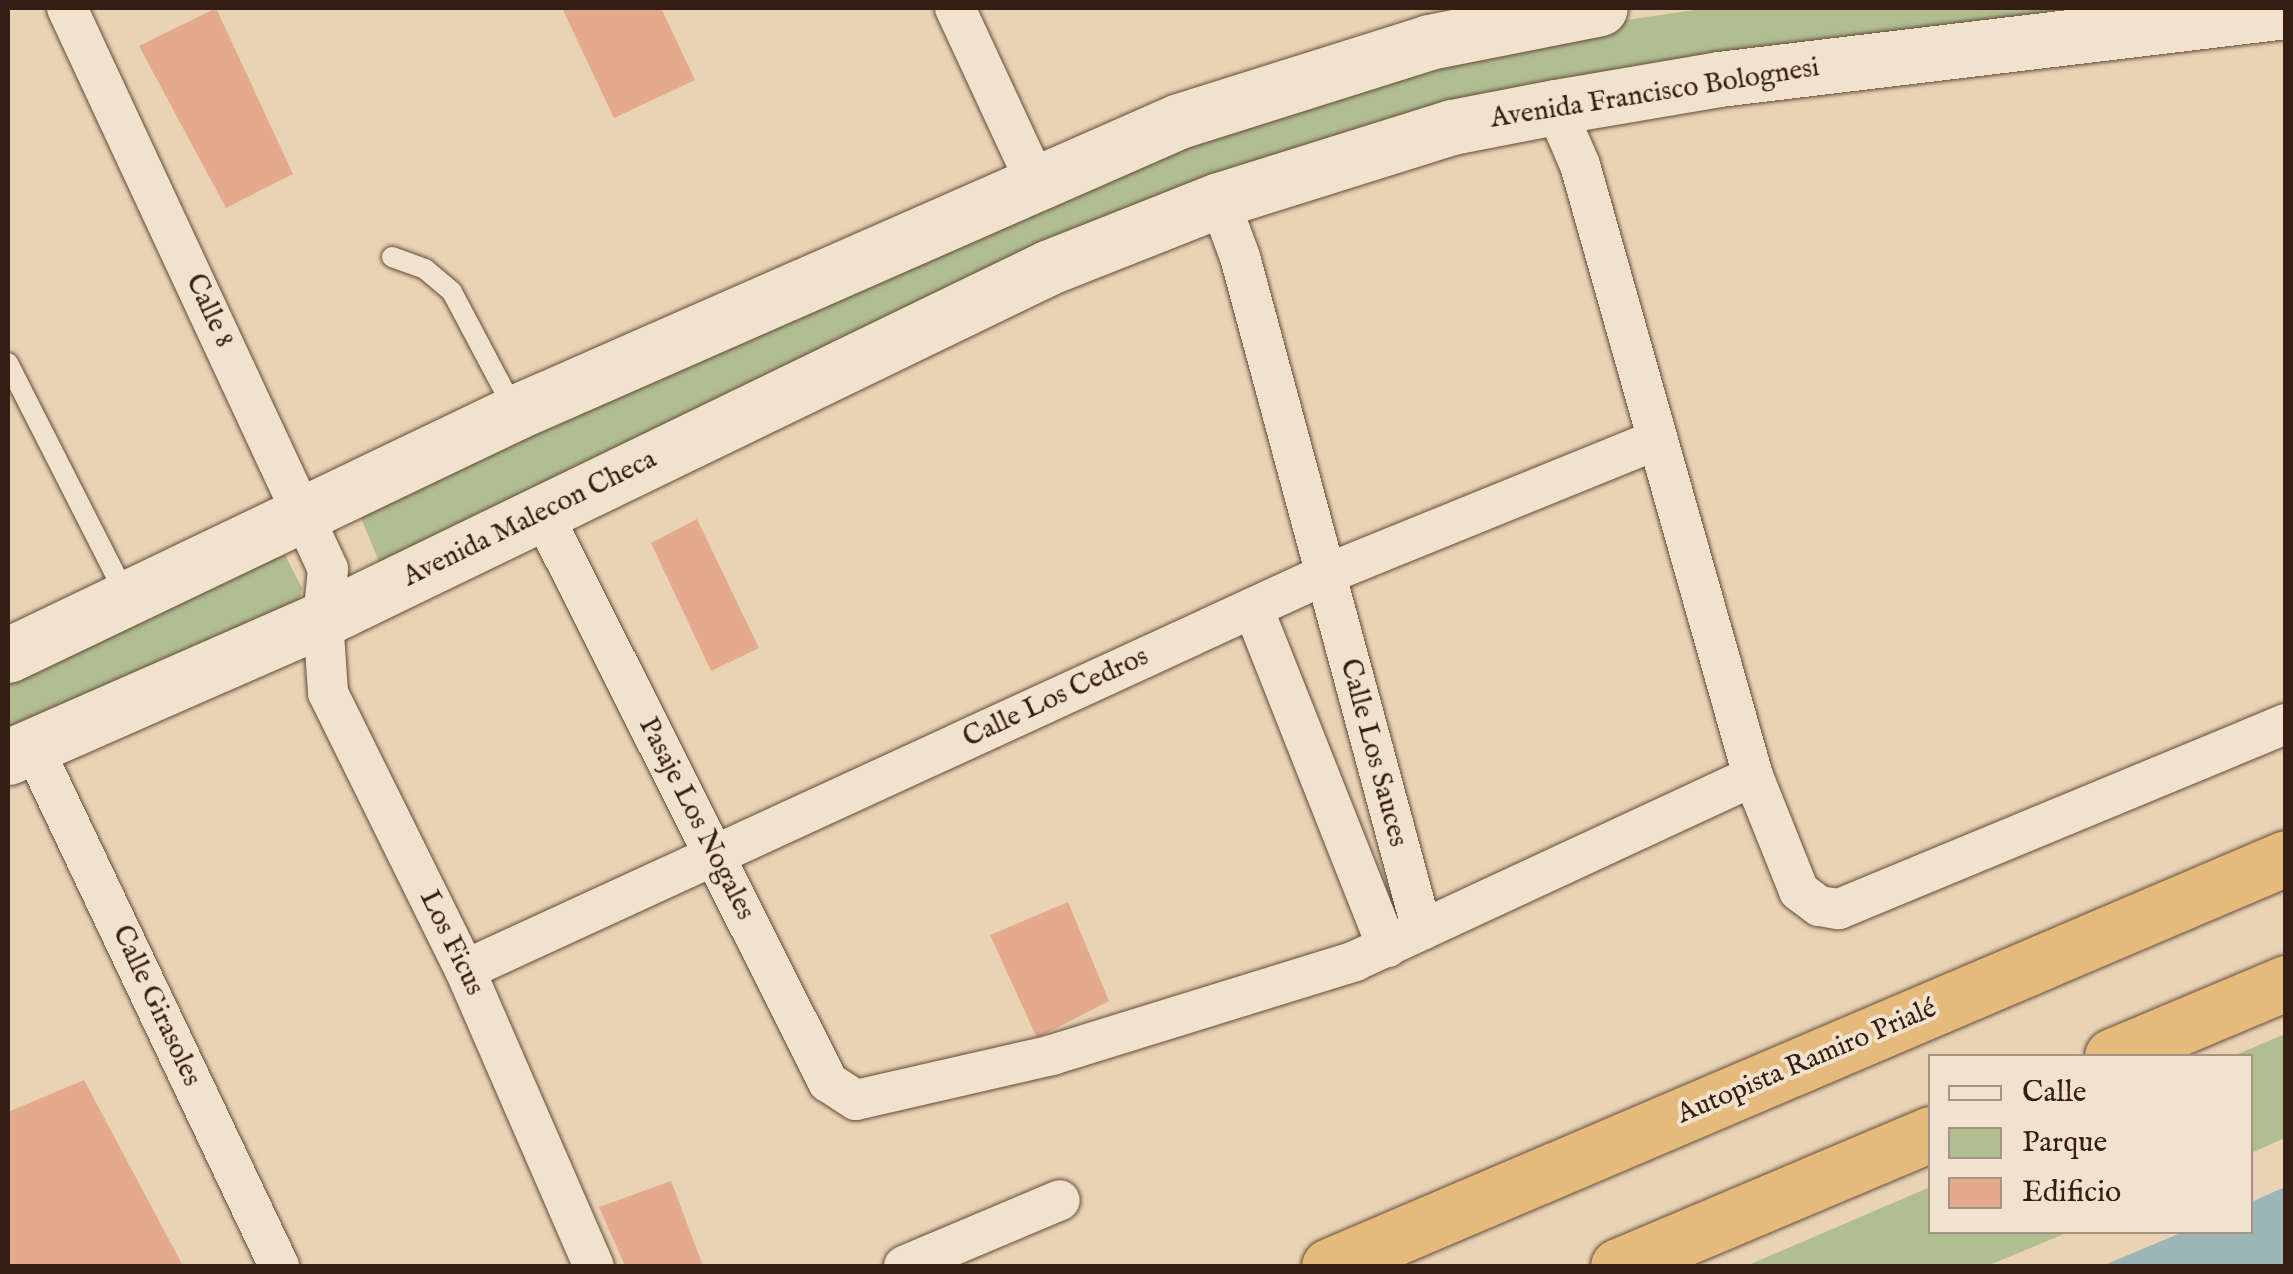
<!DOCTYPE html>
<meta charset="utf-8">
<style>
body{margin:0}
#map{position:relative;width:2293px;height:1274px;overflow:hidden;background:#ead3b4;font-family:"IM FELL English",serif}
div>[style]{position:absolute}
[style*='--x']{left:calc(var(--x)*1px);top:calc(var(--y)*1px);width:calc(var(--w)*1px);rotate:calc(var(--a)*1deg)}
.green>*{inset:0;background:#b1be91}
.water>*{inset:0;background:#9bb6b7}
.building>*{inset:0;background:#e3aa8e}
.roads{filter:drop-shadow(0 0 2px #624a3b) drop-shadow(0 0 2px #624a3b)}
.lane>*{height:20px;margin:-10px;padding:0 10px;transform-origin:10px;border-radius:10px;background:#f1e2ce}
.street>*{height:40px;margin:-20px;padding:0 20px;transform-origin:20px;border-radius:20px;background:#f1e2ce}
.secondary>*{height:55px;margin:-27.5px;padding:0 27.5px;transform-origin:27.5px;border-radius:27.5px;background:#f1e2ce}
.highway>*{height:55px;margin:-27.5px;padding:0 27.5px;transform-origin:27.5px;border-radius:27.5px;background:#e5ba7a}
span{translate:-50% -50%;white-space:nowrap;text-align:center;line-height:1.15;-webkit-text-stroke:8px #f1e2ce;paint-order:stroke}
.street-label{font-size:28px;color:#351d13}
.frame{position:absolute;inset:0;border:10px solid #351d13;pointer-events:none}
.legend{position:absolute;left:1928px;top:1054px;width:325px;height:180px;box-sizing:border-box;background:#f1e2ce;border:2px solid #a69383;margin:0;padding:12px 18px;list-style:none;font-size:30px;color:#351d13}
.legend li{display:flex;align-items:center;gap:20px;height:50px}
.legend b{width:50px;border:2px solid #a69383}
</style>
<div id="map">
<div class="green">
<div style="clip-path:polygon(1708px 8px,2063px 8px,2044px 22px,1528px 95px,382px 569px,359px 513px,1244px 115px,1606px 23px)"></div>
<div style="clip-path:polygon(282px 549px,302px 588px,296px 615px,8px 740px,8px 672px)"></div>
<div style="clip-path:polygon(2285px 1034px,2285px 1138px,2251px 1153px,2250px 1056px,2233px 1056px)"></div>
<div style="clip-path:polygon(1930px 1187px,1930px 1232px,2069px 1232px,1987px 1266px,1746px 1266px)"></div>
</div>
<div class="water">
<div style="clip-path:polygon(2285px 1187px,2285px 1266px,2102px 1266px,2183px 1232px,2250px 1232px,2251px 1202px)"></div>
</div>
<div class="building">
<div style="clip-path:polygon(216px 8px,293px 174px,226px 208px,139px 46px)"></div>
<div style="clip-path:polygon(562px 8px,661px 8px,695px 80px,614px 118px)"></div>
<div style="clip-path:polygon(697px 519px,759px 648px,711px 671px,651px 543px)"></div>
<div style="clip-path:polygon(1068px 902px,1109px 1001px,1037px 1038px,990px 935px)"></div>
<div style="clip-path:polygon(84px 1080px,183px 1266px,8px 1266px,8px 1112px)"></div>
<div style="clip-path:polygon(671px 1181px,703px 1266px,625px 1266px,599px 1207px)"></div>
</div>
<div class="roads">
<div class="lane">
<div style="--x:392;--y:257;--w:35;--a:20"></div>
<div style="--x:425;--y:269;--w:35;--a:40"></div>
<div style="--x:452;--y:292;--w:135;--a:62.1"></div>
<div style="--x:8;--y:363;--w:263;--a:63.1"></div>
</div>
<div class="street">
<div style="--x:67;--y:8;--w:619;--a:65.05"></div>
<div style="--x:328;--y:569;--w:50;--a:95.7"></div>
<div style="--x:323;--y:619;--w:74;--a:86.1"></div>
<div style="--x:328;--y:693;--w:309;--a:63.7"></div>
<div style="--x:465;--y:970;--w:323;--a:66.5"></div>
<div style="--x:955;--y:8;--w:190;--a:65.1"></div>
<div style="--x:1555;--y:107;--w:63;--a:66.7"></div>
<div style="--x:1580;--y:165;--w:635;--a:74.19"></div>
<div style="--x:1753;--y:776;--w:124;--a:68.2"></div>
<div style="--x:1799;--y:891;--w:25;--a:37"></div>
<div style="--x:1819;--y:906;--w:20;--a:9"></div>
<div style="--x:1839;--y:909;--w:484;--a:-22.5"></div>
<div style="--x:1219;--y:200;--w:61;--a:69.8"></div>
<div style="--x:1240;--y:257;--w:697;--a:74.87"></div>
<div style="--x:542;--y:513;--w:637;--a:63.31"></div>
<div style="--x:828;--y:1082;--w:33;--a:33"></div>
<div style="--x:856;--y:1100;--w:201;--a:-12.9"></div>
<div style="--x:1052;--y:1055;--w:317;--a:-17.2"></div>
<div style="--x:1355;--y:961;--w:439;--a:-24.9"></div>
<div style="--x:1253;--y:608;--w:365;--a:68.4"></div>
<div style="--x:32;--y:745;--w:577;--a:64.63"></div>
<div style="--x:465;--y:970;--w:945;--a:-24.69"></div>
<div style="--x:1324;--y:575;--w:356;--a:-22.1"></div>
<div style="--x:904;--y:1266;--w:169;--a:-22.9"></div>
</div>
<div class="secondary">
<div style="--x:8;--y:655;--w:563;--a:-25.56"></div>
<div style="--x:516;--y:412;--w:724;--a:-23.7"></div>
<div style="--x:1179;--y:121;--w:262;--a:-17.5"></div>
<div style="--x:1429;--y:42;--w:174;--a:-11.2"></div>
<div style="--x:8;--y:757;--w:344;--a:-23.7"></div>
<div style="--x:323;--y:619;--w:805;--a:-25.86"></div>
<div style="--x:1047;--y:268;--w:185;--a:-21.6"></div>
<div style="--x:1219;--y:200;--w:244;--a:-17.4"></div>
<div style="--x:1452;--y:127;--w:105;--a:-11"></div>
<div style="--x:1555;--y:107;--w:166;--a:-9.7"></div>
<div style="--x:1719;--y:79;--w:571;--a:-6.84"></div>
</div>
<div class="highway">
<div style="--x:2112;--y:1056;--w:189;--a:-22.8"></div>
<div style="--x:1329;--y:1266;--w:1040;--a:-23.09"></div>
<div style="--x:1618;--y:1266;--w:339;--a:-22.9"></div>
</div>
</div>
<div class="street-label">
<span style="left:1655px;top:94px;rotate:-9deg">Avenida Francisco Bolognesi</span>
<span style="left:209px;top:311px;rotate:65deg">Calle 8</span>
<span style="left:530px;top:519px;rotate:-26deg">Avenida Malecon Checa</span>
<span style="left:1056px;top:698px;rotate:-25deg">Calle Los Cedros</span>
<span style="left:1373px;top:753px;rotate:75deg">Calle Los Sauces</span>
<span style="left:696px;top:819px;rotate:63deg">Pasaje Los Nogales</span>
<span style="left:451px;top:943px;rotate:64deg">Los Ficus</span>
<span style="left:156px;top:1006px;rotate:65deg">Calle Girasoles</span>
<span style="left:1807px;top:1062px;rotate:-23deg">Autopista Ramiro Prialé</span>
</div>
<div class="frame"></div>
<ul class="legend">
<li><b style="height:12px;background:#f1e2ce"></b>Calle</li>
<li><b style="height:28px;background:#b1be91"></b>Parque</li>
<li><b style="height:28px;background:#e3aa8e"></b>Edificio</li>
</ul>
</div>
